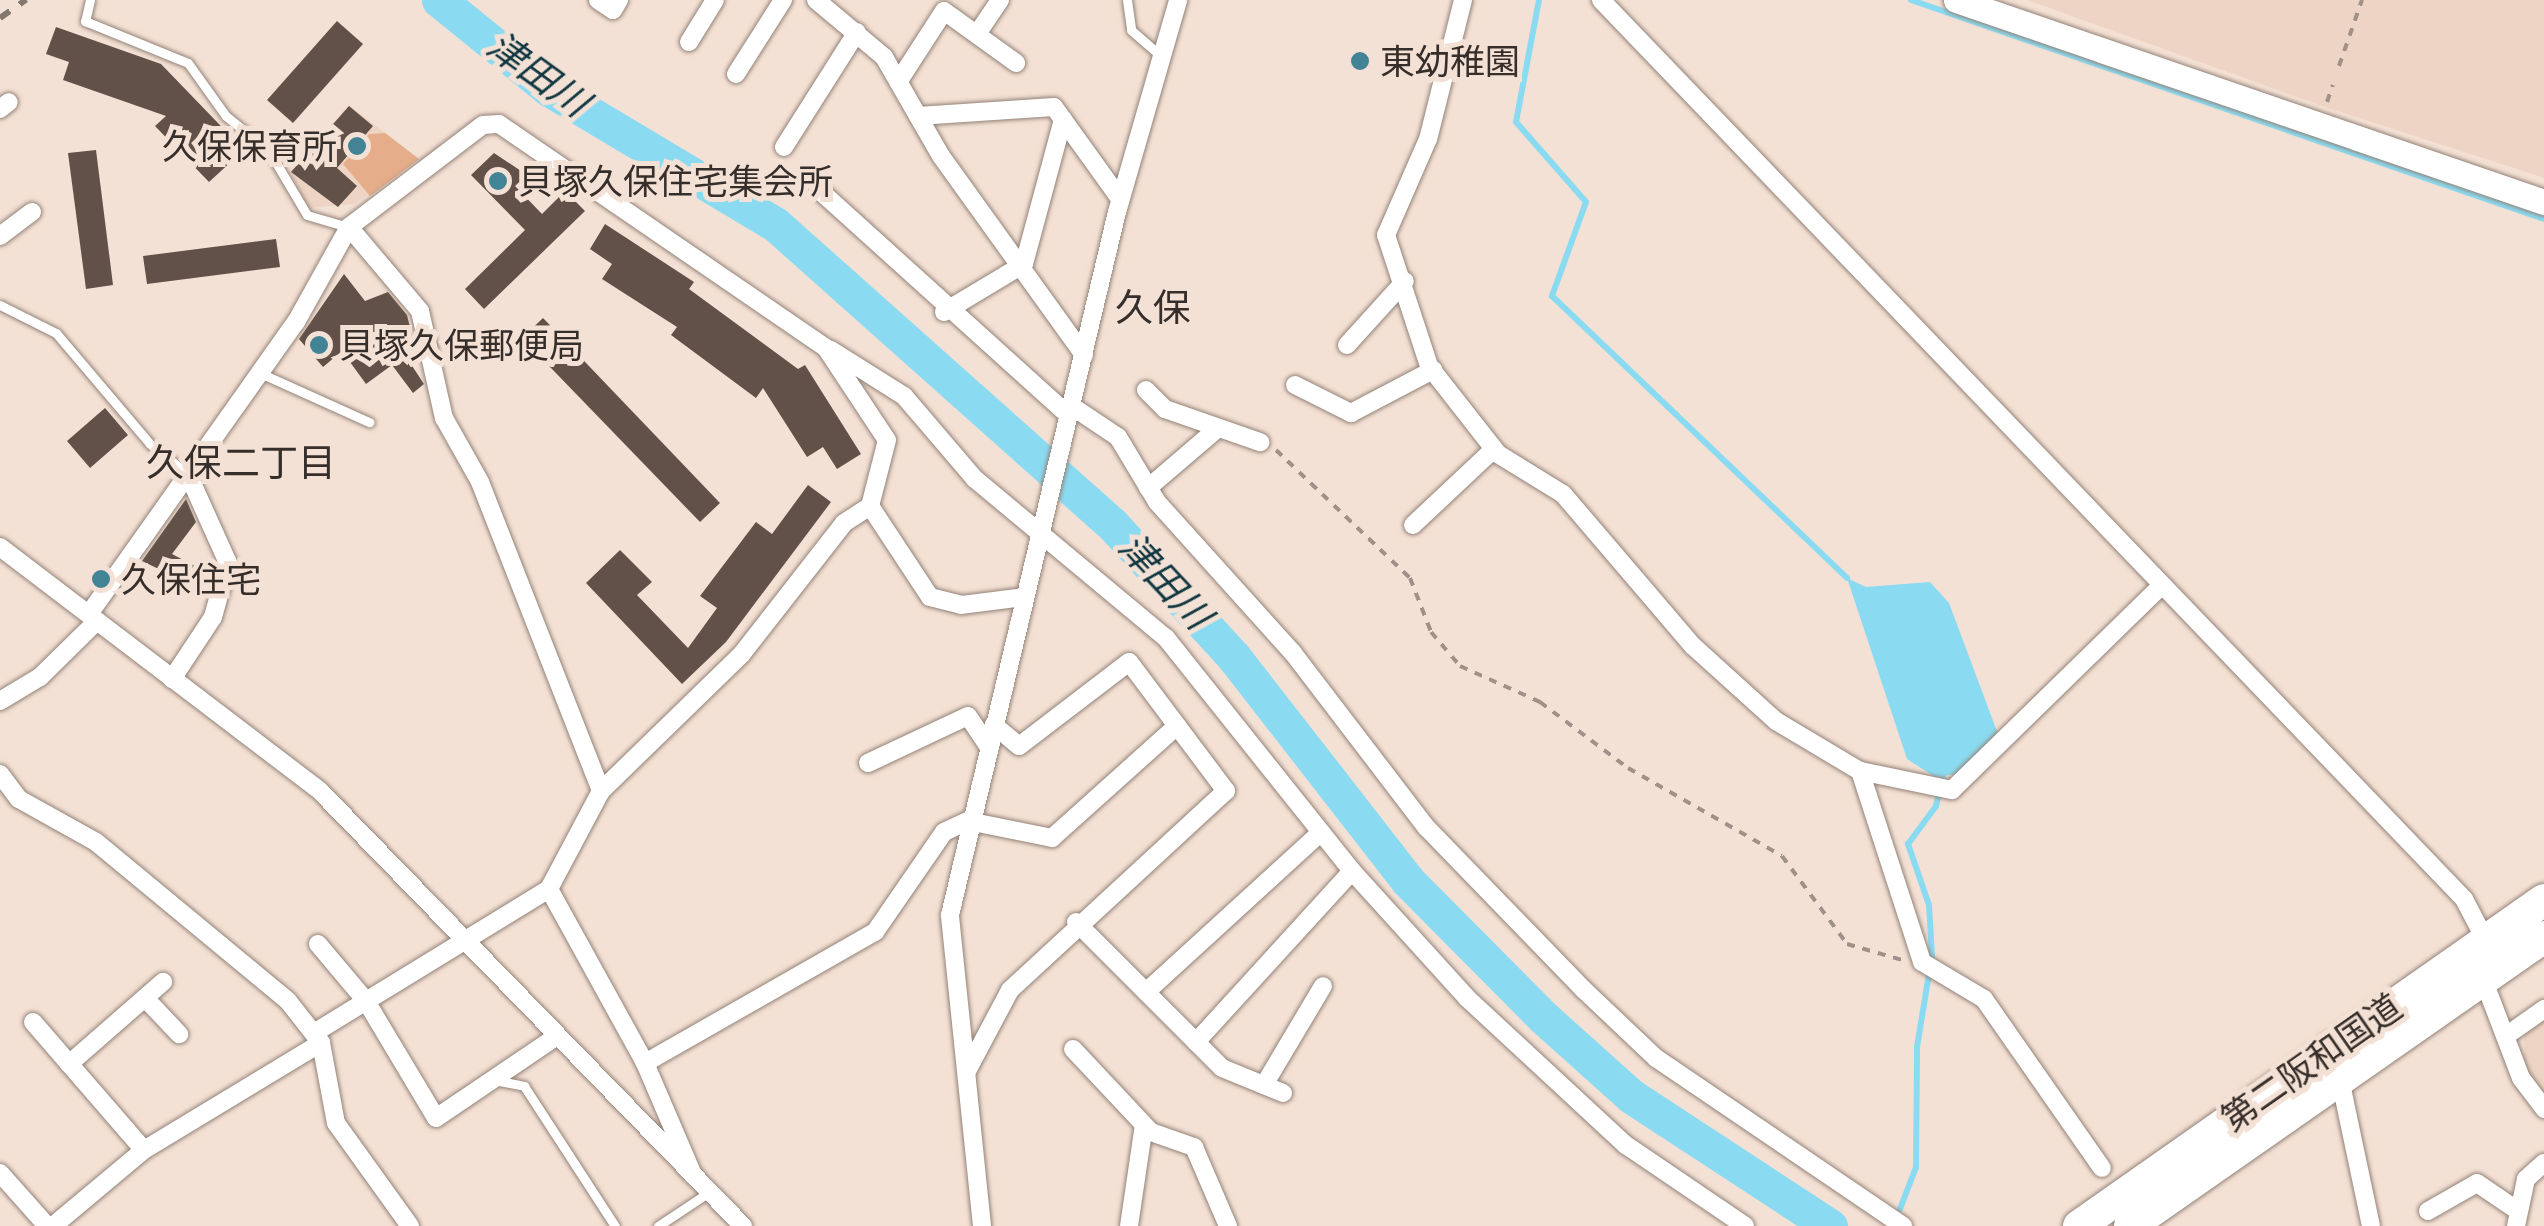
<!DOCTYPE html>
<meta charset="utf-8">
<style>
body{margin:0}
#map{position:relative;width:2544px;height:1226px;overflow:hidden;background:#f4e1d5;font-family:Inter,"Noto Sans JP",sans-serif}
div>[style]{position:absolute}
[style*='--x']{left:calc(var(--x)*1px);top:calc(var(--y)*1px);width:calc(var(--w)*1px);rotate:calc(var(--a)*1deg)}
.built>*{inset:0;background:#eed4c4}
.green>*{inset:0;background:#e5ad89}
.water>*{inset:0;background:#8adbf2}
.stream>*{height:6px;margin:-3px;padding:0 3px;transform-origin:3px;border-radius:3px;background:#8adbf2}
.river>*{height:35px;margin:-17.5px;padding:0 17.5px;transform-origin:17.5px;border-radius:17.5px;background:#8adbf2}
.building>*{inset:0;background:#615148}
.path>*{height:4px;margin-top:-2px;transform-origin:0;background:repeating-linear-gradient(90deg,#9f9189 0 8px,transparent 0 16px)}
.roads{filter:drop-shadow(0 0 2px #938277) drop-shadow(0 0 2px #938277)}
.lane>*{height:9px;margin:-4.5px;padding:0 4.5px;transform-origin:4.5px;border-radius:4.5px;background:#fff}
.street>*{height:18px;margin:-9px;padding:0 9px;transform-origin:9px;border-radius:9px;background:#fff}
.secondary>*{height:25px;margin:-12.5px;padding:0 12.5px;transform-origin:12.5px;border-radius:12.5px;background:#fff}
.highway>*{height:32px;margin:-16px;padding:0 16px;transform-origin:16px;border-radius:16px;background:#fff}
.rail>*{height:6px;margin-top:-3px;transform-origin:0;background:repeating-linear-gradient(90deg,#837770 0 12px,transparent 0 24px)}
.dots>*{width:28px;height:28px;translate:-50% -50%;box-sizing:border-box;border:5px solid #f4e1d5;border-radius:50%}
span{translate:-50% -50%;white-space:nowrap;text-align:center;line-height:1.15;-webkit-text-stroke:10px #f4e1d5;paint-order:stroke}
.poi-label{font-size:35px;color:#362e2a}
.left{translate:0 -50%;text-align:left}
.right{translate:-100% -50%;text-align:right}
.street-label{font-size:35px;color:#362e2a}
.water-label{font-size:38px;color:#103741;font-style:italic}
.neighbourhood-label{font-size:38px;color:#362e2a}
</style>
<div id="map">
<div class="built">
<div style="clip-path:polygon(2027px 0,2544px 0,2544px 178px,2325px 107px)"></div>
<div style="clip-path:polygon(349px 105px,419px 159px,354px 204px,308px 208px,290px 171px)"></div>
<div style="clip-path:polygon(2544px 1019px,2544px 1105px,2525px 1076px,2524px 1032px)"></div>
</div>
<div class="green">
<div style="clip-path:polygon(385px 133px,419px 159px,370px 196px,343px 164px,369px 134px)"></div>
</div>
<div class="water">
<div style="clip-path:polygon(1847px 578px,1866px 587px,1930px 582px,1949px 603px,1998px 734px,1957px 774px,1935px 777px,1907px 759px)"></div>
</div>
<div class="stream">
<div style="--x:1539;--y:0;--w:124;--a:100.7"></div>
<div style="--x:1516;--y:122;--w:106;--a:48.8"></div>
<div style="--x:1586;--y:202;--w:100;--a:109.9"></div>
<div style="--x:1552;--y:296;--w:408;--a:43.7"></div>
<div style="--x:1911;--y:0;--w:670;--a:19.08"></div>
<div style="--x:1900;--y:1209;--w:45;--a:-69.1"></div>
<div style="--x:1916;--y:1167;--w:120;--a:-89.5"></div>
<div style="--x:1917;--y:1047;--w:93;--a:-80.7"></div>
<div style="--x:1932;--y:955;--w:50;--a:-93.4"></div>
<div style="--x:1929;--y:905;--w:65;--a:-109"></div>
<div style="--x:1908;--y:844;--w:47;--a:-53.6"></div>
<div style="--x:1936;--y:806;--w:31;--a:-77"></div>
</div>
<div class="river">
<div style="--x:439;--y:0;--w:141;--a:39"></div>
<div style="--x:549;--y:89;--w:263;--a:30.9"></div>
<div style="--x:775;--y:224;--w:451;--a:41.7"></div>
<div style="--x:1112;--y:524;--w:179;--a:47.5"></div>
<div style="--x:1233;--y:656;--w:285;--a:52.1"></div>
<div style="--x:1408;--y:881;--w:192;--a:45.2"></div>
<div style="--x:1543;--y:1017;--w:118;--a:41.9"></div>
<div style="--x:1631;--y:1096;--w:238;--a:33.2"></div>
</div>
<div class="building">
<div style="clip-path:polygon(337px 21px,363px 44px,293px 123px,267px 100px)"></div>
<div style="clip-path:polygon(56px 27px,161px 64px,244px 150px,209px 182px,155px 126px,166px 116px,63px 80px,69px 62px,46px 54px)"></div>
<div style="clip-path:polygon(349px 106px,373px 126px,337px 168px,357px 186px,338px 207px,291px 172px)"></div>
<div style="clip-path:polygon(96px 150px,113px 285px,86px 289px,68px 153px)"></div>
<div style="clip-path:polygon(494px 153px,527px 175px,515px 186px,542px 214px,565px 191px,585px 211px,484px 309px,465px 289px,525px 230px,471px 175px)"></div>
<div style="clip-path:polygon(605px 224px,694px 282px,689px 289px,798px 369px,805px 365px,861px 454px,837px 469px,823px 447px,807px 457px,763px 388px,756px 398px,671px 335px,677px 327px,602px 279px,612px 264px,590px 249px)"></div>
<div style="clip-path:polygon(276px 239px,280px 267px,147px 284px,143px 256px)"></div>
<div style="clip-path:polygon(344px 274px,365px 301px,388px 292px,407px 315px,414px 343px,401px 349px,424px 384px,413px 393px,392px 365px,366px 384px,342px 351px,323px 367px,299px 339px)"></div>
<div style="clip-path:polygon(543px 318px,720px 503px,700px 522px,522px 338px)"></div>
<div style="clip-path:polygon(105px 408px,128px 435px,90px 468px,67px 441px)"></div>
<div style="clip-path:polygon(808px 485px,831px 502px,726px 642px,682px 684px,586px 583px,620px 550px,652px 582px,637px 595px,688px 648px,717px 608px,700px 596px,756px 522px,772px 534px)"></div>
<div style="clip-path:polygon(186px 499px,196px 522px,172px 554px,212px 575px,207px 592px,142px 561px)"></div>
</div>
<div class="path">
<div style="--x:2339;--y:66;--w:70;--a:-70.8"></div>
<div style="--x:2327;--y:102;--w:18;--a:-71"></div>
<div style="--x:1276;--y:450;--w:185;--a:43.7"></div>
<div style="--x:1410;--y:578;--w:58;--a:68.7"></div>
<div style="--x:1431;--y:632;--w:45;--a:49.5"></div>
<div style="--x:1460;--y:666;--w:88;--a:24.2"></div>
<div style="--x:1540;--y:702;--w:110;--a:36.9"></div>
<div style="--x:1628;--y:768;--w:177;--a:29.7"></div>
<div style="--x:1782;--y:856;--w:109;--a:53.5"></div>
<div style="--x:1847;--y:944;--w:57;--a:16.2"></div>
</div>
<div class="roads">
<div class="lane">
<div style="--x:90;--y:0;--w:22;--a:103"></div>
<div style="--x:85;--y:21;--w:111;--a:22.2"></div>
<div style="--x:188;--y:63;--w:65;--a:54.4"></div>
<div style="--x:226;--y:116;--w:55;--a:39.1"></div>
<div style="--x:269;--y:151;--w:74;--a:59.3"></div>
<div style="--x:307;--y:215;--w:43;--a:16.3"></div>
<div style="--x:1127;--y:0;--w:30;--a:82"></div>
<div style="--x:1131;--y:30;--w:40;--a:41"></div>
<div style="--x:0;--y:305;--w:63;--a:26.6"></div>
<div style="--x:56;--y:333;--w:145;--a:49.7"></div>
<div style="--x:150;--y:444;--w:48;--a:38.3"></div>
<div style="--x:260;--y:373;--w:120;--a:24.2"></div>
<div style="--x:494;--y:1080;--w:31;--a:11"></div>
<div style="--x:524;--y:1086;--w:167;--a:57"></div>
<div style="--x:658;--y:1226;--w:61;--a:-33.7"></div>
</div>
<div class="street">
<div style="--x:598;--y:0;--w:18;--a:34"></div>
<div style="--x:613;--y:10;--w:12;--a:-59"></div>
<div style="--x:816;--y:0;--w:89;--a:40"></div>
<div style="--x:884;--y:57;--w:114;--a:60.1"></div>
<div style="--x:941;--y:156;--w:245;--a:54.3"></div>
<div style="--x:1463;--y:0;--w:143;--a:104.1"></div>
<div style="--x:1428;--y:139;--w:105;--a:113.6"></div>
<div style="--x:1386;--y:235;--w:138;--a:71.8"></div>
<div style="--x:1429;--y:366;--w:112;--a:51.9"></div>
<div style="--x:1498;--y:454;--w:76;--a:31.6"></div>
<div style="--x:1563;--y:494;--w:200;--a:49.5"></div>
<div style="--x:1693;--y:646;--w:112;--a:42.1"></div>
<div style="--x:1776;--y:721;--w:98;--a:30.8"></div>
<div style="--x:1860;--y:771;--w:94;--a:11.7"></div>
<div style="--x:1952;--y:790;--w:293;--a:-44.3"></div>
<div style="--x:1601;--y:0;--w:1246;--a:46.17"></div>
<div style="--x:2464;--y:899;--w:52;--a:62.4"></div>
<div style="--x:977;--y:34;--w:41;--a:-55.9"></div>
<div style="--x:689;--y:42;--w:49;--a:-58.2"></div>
<div style="--x:736;--y:74;--w:88;--a:-57.6"></div>
<div style="--x:900;--y:79;--w:81;--a:-57.1"></div>
<div style="--x:944;--y:11;--w:89;--a:35.8"></div>
<div style="--x:0;--y:109;--w:11;--a:-38"></div>
<div style="--x:918;--y:116;--w:136;--a:-3.8"></div>
<div style="--x:1054;--y:107;--w:113;--a:54.3"></div>
<div style="--x:784;--y:147;--w:136;--a:-57.6"></div>
<div style="--x:818;--y:189;--w:337;--a:42.1"></div>
<div style="--x:349;--y:227;--w:110;--a:49.8"></div>
<div style="--x:420;--y:311;--w:110;--a:77.4"></div>
<div style="--x:444;--y:418;--w:73;--a:60.6"></div>
<div style="--x:480;--y:482;--w:332;--a:68.6"></div>
<div style="--x:601;--y:791;--w:111;--a:118"></div>
<div style="--x:549;--y:889;--w:199;--a:61.1"></div>
<div style="--x:645;--y:1063;--w:122;--a:66.8"></div>
<div style="--x:0;--y:236;--w:40;--a:-37"></div>
<div style="--x:944;--y:312;--w:93;--a:-31"></div>
<div style="--x:1024;--y:264;--w:150;--a:-74.9"></div>
<div style="--x:1347;--y:345;--w:86;--a:-47.8"></div>
<div style="--x:831;--y:350;--w:86;--a:32.2"></div>
<div style="--x:904;--y:396;--w:109;--a:49.5"></div>
<div style="--x:975;--y:479;--w:249;--a:39.8"></div>
<div style="--x:1166;--y:638;--w:298;--a:51.4"></div>
<div style="--x:1352;--y:871;--w:171;--a:47.8"></div>
<div style="--x:1467;--y:998;--w:217;--a:42.8"></div>
<div style="--x:1626;--y:1145;--w:144;--a:34.2"></div>
<div style="--x:1295;--y:385;--w:63;--a:26.6"></div>
<div style="--x:1351;--y:413;--w:93;--a:-27.7"></div>
<div style="--x:1146;--y:390;--w:27;--a:45"></div>
<div style="--x:1165;--y:409;--w:101;--a:19.2"></div>
<div style="--x:1070;--y:405;--w:58;--a:33.7"></div>
<div style="--x:1118;--y:437;--w:76;--a:59"></div>
<div style="--x:1157;--y:502;--w:203;--a:48"></div>
<div style="--x:1293;--y:653;--w:220;--a:52.6"></div>
<div style="--x:1427;--y:828;--w:226;--a:45.9"></div>
<div style="--x:1584;--y:990;--w:99;--a:43.4"></div>
<div style="--x:1656;--y:1058;--w:299;--a:34.2"></div>
<div style="--x:1148;--y:488;--w:92;--a:-40.6"></div>
<div style="--x:1413;--y:525;--w:111;--a:-43.2"></div>
<div style="--x:0;--y:547;--w:402;--a:37.3"></div>
<div style="--x:320;--y:791;--w:607;--a:45.8"></div>
<div style="--x:89;--y:614;--w:358;--a:-54.7"></div>
<div style="--x:296;--y:322;--w:109;--a:-60.8"></div>
<div style="--x:349;--y:227;--w:168;--a:-37.3"></div>
<div style="--x:483;--y:125;--w:16;--a:-4"></div>
<div style="--x:499;--y:124;--w:396;--a:34.4"></div>
<div style="--x:826;--y:348;--w:110;--a:56.5"></div>
<div style="--x:887;--y:440;--w:68;--a:104.4"></div>
<div style="--x:870;--y:506;--w:109;--a:56.6"></div>
<div style="--x:930;--y:597;--w:32;--a:14"></div>
<div style="--x:961;--y:605;--w:64;--a:-7.2"></div>
<div style="--x:172;--y:679;--w:74;--a:-56.5"></div>
<div style="--x:213;--y:617;--w:56;--a:-74.5"></div>
<div style="--x:228;--y:563;--w:98;--a:-114.2"></div>
<div style="--x:0;--y:701;--w:47;--a:-31"></div>
<div style="--x:40;--y:677;--w:80;--a:-44.5"></div>
<div style="--x:868;--y:763;--w:110;--a:-25.2"></div>
<div style="--x:968;--y:716;--w:36;--a:56"></div>
<div style="--x:1860;--y:771;--w:201;--a:72"></div>
<div style="--x:1922;--y:962;--w:72;--a:30.8"></div>
<div style="--x:1984;--y:999;--w:206;--a:55.1"></div>
<div style="--x:0;--y:774;--w:31;--a:53"></div>
<div style="--x:19;--y:799;--w:88;--a:29.2"></div>
<div style="--x:96;--y:842;--w:249;--a:39.6"></div>
<div style="--x:288;--y:1001;--w:53;--a:51.8"></div>
<div style="--x:321;--y:1043;--w:81;--a:79.4"></div>
<div style="--x:336;--y:1123;--w:127;--a:54.3"></div>
<div style="--x:601;--y:791;--w:195;--a:-44.2"></div>
<div style="--x:741;--y:655;--w:167;--a:-52"></div>
<div style="--x:844;--y:523;--w:31;--a:-33"></div>
<div style="--x:1076;--y:922;--w:206;--a:45"></div>
<div style="--x:1222;--y:1068;--w:66;--a:22.3"></div>
<div style="--x:318;--y:944;--w:75;--a:49.9"></div>
<div style="--x:366;--y:1001;--w:136;--a:59.1"></div>
<div style="--x:436;--y:1118;--w:146;--a:-34.1"></div>
<div style="--x:2482;--y:976;--w:109;--a:69.1"></div>
<div style="--x:2521;--y:1078;--w:39;--a:53"></div>
<div style="--x:1146;--y:992;--w:237;--a:-42.4"></div>
<div style="--x:145;--y:998;--w:50;--a:46.6"></div>
<div style="--x:33;--y:1022;--w:169;--a:49.1"></div>
<div style="--x:314;--y:1033;--w:276;--a:-31.5"></div>
<div style="--x:2510;--y:1033;--w:42;--a:-35.2"></div>
<div style="--x:1196;--y:1042;--w:231;--a:-47.6"></div>
<div style="--x:1073;--y:1049;--w:114;--a:46.8"></div>
<div style="--x:1151;--y:1132;--w:46;--a:19.2"></div>
<div style="--x:1194;--y:1147;--w:86;--a:66.7"></div>
<div style="--x:645;--y:1063;--w:265;--a:-29.7"></div>
<div style="--x:875;--y:932;--w:121;--a:-55.4"></div>
<div style="--x:944;--y:832;--w:26;--a:-25"></div>
<div style="--x:968;--y:821;--w:86;--a:11.4"></div>
<div style="--x:1052;--y:838;--w:168;--a:-41.9"></div>
<div style="--x:69;--y:1064;--w:125;--a:-41.1"></div>
<div style="--x:967;--y:1071;--w:92;--a:-62"></div>
<div style="--x:1010;--y:990;--w:294;--a:-42.7"></div>
<div style="--x:1226;--y:791;--w:161;--a:-126.9"></div>
<div style="--x:1129;--y:662;--w:138;--a:142.6"></div>
<div style="--x:1019;--y:746;--w:33;--a:-140"></div>
<div style="--x:2340;--y:1079;--w:150;--a:78.1"></div>
<div style="--x:1264;--y:1085;--w:115;--a:-59.2"></div>
<div style="--x:0;--y:1173;--w:71;--a:48.4"></div>
<div style="--x:2428;--y:1211;--w:56;--a:-29.7"></div>
<div style="--x:2477;--y:1183;--w:50;--a:34.3"></div>
<div style="--x:53;--y:1226;--w:119;--a:-39.9"></div>
<div style="--x:144;--y:1150;--w:207;--a:-31.2"></div>
<div style="--x:982;--y:1226;--w:313;--a:-95.9"></div>
<div style="--x:950;--y:915;--w:723;--a:-76.64"></div>
<div style="--x:1117;--y:212;--w:221;--a:-73.9"></div>
<div style="--x:1129;--y:1226;--w:102;--a:-81.6"></div>
<div style="--x:2516;--y:1226;--w:48;--a:-78"></div>
<div style="--x:2526;--y:1179;--w:24;--a:-42"></div>
</div>
<div class="secondary">
<div style="--x:1956;--y:0;--w:622;--a:18.96"></div>
</div>
<div class="highway">
<div style="--x:2079;--y:1226;--w:568;--a:-35.03"></div>
<div style="--x:2130;--y:1226;--w:505;--a:-34.92"></div>
</div>
</div>
<div class="rail">
<div style="--x:0;--y:18;--w:32;--a:-35"></div>
</div>
<div class="dots">
<div style="left:1360px;top:61px;background:#428395"></div>
<div style="left:357px;top:146px;background:#428395"></div>
<div style="left:498px;top:181px;background:#428395"></div>
<div style="left:319px;top:345px;background:#428395"></div>
<div style="left:101px;top:579px;background:#428395"></div>
</div>
<div class="poi-label">
<span class="left" style="left:1380px;top:61px">東幼稚園</span>
<span class="right" style="left:337px;top:146px">久保保育所</span>
<span class="left" style="left:518px;top:181px">貝塚久保住宅集会所</span>
<span class="left" style="left:339px;top:345px">貝塚久保郵便局</span>
<span class="left" style="left:121px;top:579px">久保住宅</span>
</div>
<div class="street-label">
<span style="left:2311px;top:1062px;rotate:-35deg">第二阪和国道</span>
</div>
<div class="water-label">
<span style="left:538px;top:74px;rotate:36deg">津田川</span>
<span style="left:1165px;top:581px;rotate:47deg">津田川</span>
</div>
<div class="neighbourhood-label">
<span style="left:1153px;top:308px">久保</span>
<span style="left:241px;top:463px">久保二丁目</span>
</div>
</div>
